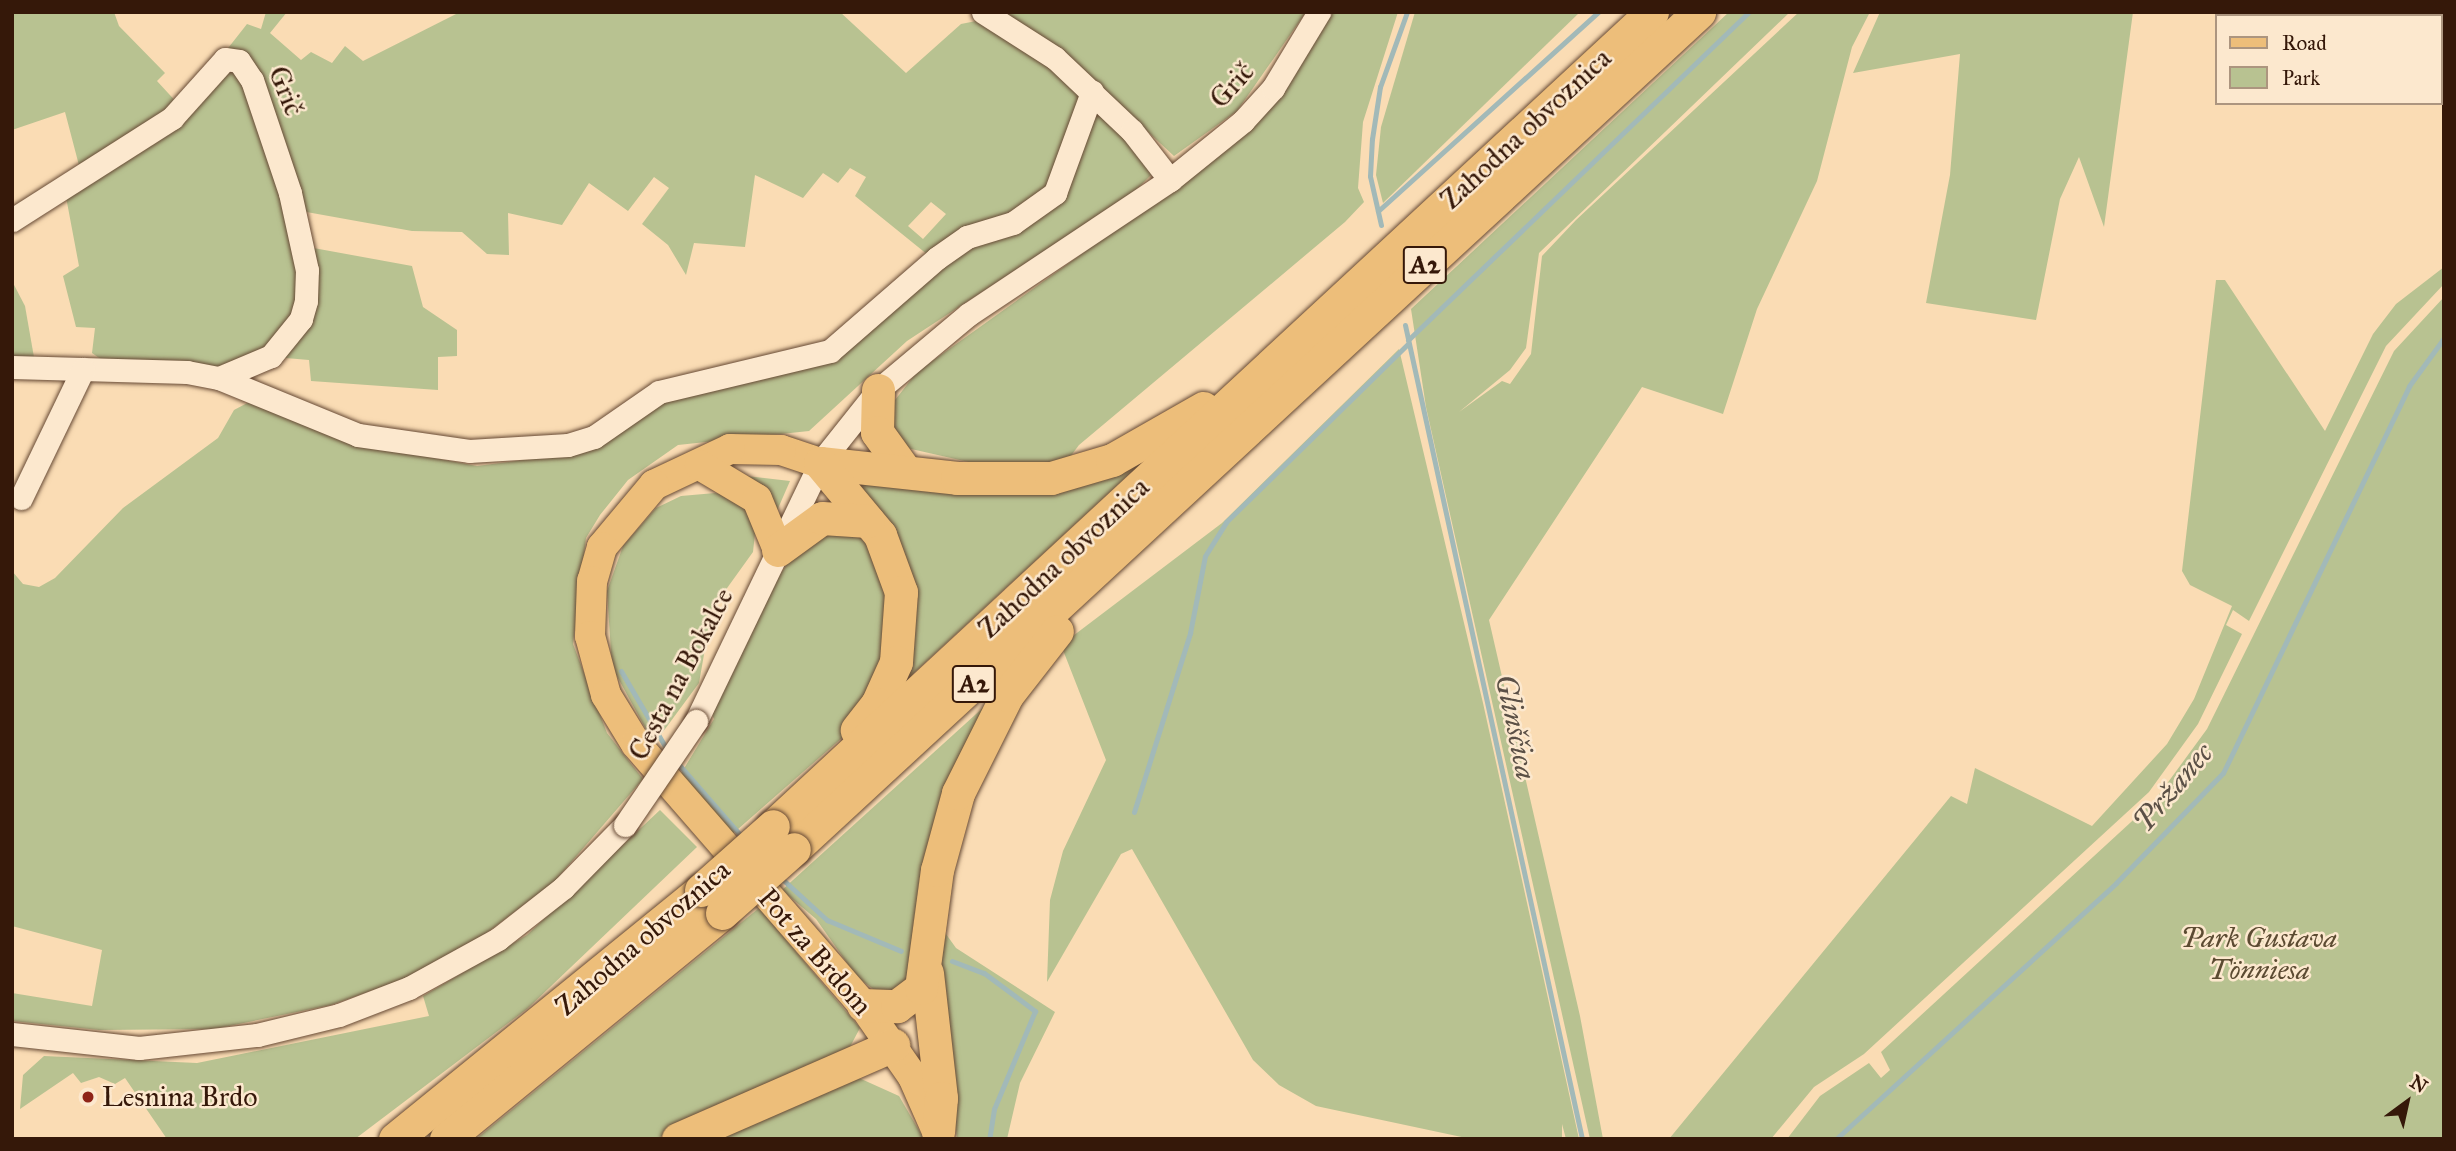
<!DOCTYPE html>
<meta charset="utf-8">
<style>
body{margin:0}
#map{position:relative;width:2456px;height:1151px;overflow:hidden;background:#fadcb4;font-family:"IM FELL Great Primer",serif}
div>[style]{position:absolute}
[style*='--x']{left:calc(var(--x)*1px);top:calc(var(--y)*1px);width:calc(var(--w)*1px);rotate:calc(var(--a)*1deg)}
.green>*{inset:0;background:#b8c291}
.stream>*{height:5px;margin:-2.5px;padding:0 2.5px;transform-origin:2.5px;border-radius:2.5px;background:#a2b9b8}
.roads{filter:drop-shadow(0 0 2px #664934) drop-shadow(0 0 2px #664934)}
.minor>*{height:23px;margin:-11.5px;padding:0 11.5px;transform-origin:11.5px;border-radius:11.5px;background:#fce8ce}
.major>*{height:30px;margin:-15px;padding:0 15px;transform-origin:15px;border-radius:15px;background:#edbe7a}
.highway>*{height:33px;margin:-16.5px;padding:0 16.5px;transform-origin:16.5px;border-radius:16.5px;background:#edbe7a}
.bridges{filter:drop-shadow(0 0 2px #664934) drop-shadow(0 0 2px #664934)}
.minor-bridge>*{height:23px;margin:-11.5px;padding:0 11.5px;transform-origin:11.5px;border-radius:11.5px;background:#fce8ce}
.highway-bridge>*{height:33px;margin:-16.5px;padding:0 16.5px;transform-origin:16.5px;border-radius:16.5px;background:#edbe7a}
.dots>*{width:19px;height:19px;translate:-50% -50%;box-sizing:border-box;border:4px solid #fce8ce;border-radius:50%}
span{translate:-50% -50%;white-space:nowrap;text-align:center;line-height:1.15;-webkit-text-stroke:5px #fce8ce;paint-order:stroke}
.shield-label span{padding:2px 5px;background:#fce8ce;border:2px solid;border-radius:5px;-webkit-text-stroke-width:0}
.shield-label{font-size:26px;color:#351809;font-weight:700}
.street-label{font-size:28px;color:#351809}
.park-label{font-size:28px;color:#5c4b32;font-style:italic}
.poi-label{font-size:28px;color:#351809}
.left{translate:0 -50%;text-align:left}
.water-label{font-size:30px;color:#5b5046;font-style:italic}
.frame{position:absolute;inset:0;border:14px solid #351809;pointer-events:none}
.legend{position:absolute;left:2215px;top:14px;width:228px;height:91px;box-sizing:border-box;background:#fce8ce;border:2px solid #ac957f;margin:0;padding:9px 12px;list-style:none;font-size:21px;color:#351809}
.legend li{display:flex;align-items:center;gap:14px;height:35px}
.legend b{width:35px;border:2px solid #ac957f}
.north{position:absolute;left:2372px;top:1067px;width:70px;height:70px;-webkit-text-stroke:5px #fce8ce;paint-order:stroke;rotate:33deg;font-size:19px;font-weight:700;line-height:28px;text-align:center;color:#351809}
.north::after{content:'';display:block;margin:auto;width:24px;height:32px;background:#351809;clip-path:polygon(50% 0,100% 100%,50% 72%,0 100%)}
</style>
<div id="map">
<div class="green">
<div style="clip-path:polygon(12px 12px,114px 12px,119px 26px,165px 73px,157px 81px,180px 106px,81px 173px,65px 112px,12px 130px)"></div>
<div style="clip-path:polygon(evenodd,266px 12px,287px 12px,270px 33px,301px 60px,311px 52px,332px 63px,345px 46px,363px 61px,460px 12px,840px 12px,906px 73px,961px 24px,981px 20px,1016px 35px,1083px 94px,1050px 192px,928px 255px,855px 196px,866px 177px,850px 168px,838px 183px,823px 173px,803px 198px,755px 175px,745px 247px,694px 243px,686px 275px,668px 245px,642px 224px,669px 188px,654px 177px,628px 211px,589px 183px,562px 225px,508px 213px,509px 255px,487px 254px,462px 232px,412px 231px,301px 211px,286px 163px,225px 52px,247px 24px,261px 29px,266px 12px,931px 202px,946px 214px,923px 239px,908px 226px,931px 202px)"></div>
<div style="clip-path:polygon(1000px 12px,1306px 12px,1237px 111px,1174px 156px,1094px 82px)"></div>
<div style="clip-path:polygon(1330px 12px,1398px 12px,1363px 122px,1358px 188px,1364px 202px,1345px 222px,1079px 445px,1064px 465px,973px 463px,898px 446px,888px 409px,917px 372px,1231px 147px,1277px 99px)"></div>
<div style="clip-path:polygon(1415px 12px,1580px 12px,1383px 203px,1376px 175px,1381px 127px)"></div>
<div style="clip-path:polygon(1729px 12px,1790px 12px,1539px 253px,1526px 348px,1510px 370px,1459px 412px,1502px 381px,1510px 384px,1531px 354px,1542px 256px,1576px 220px,1799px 12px,1870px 12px,1852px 47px,1817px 181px,1757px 309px,1723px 414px,1642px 387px,1489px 620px,1580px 1016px,1603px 1139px,1590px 1139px,1426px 407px,1411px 309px)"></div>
<div style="clip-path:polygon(1880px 12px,2133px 12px,2104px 227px,2079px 157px,2060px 199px,2036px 320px,1926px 303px,1950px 175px,1960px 54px,1853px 73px)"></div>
<div style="clip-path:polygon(2381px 12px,2444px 12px,2444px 111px,2440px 16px)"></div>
<div style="clip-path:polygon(235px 66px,287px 197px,300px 303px,275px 344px,219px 369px,105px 362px,92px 353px,95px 328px,76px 327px,63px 276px,79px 266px,66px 197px)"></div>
<div style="clip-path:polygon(1100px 106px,1147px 159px,1151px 175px,1133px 193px,907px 341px,809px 431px,678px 445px,628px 480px,600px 515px,586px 538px,573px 644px,607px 733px,643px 779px,554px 882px,484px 935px,404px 979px,331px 1005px,214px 1029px,99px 1030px,12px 1021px,12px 993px,92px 1006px,102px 950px,12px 926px,12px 571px,23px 584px,39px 587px,55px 578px,123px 508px,218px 438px,234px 410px,251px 401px,344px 441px,477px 466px,562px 455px,663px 400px,790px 370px,963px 250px,1046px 210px,1084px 121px)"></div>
<div style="clip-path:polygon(308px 247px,412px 266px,423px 307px,457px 330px,457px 356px,438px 357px,438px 390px,311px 381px,309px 360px,274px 357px,288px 345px)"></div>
<div style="clip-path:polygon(2444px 267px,2444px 284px,2386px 346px,2249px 621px,2233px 610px,2226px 625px,2242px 634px,2198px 724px,2149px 792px,1864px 1054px,1814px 1087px,1771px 1139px,1669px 1139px,1951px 796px,1967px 804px,1975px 768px,2092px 826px,2167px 744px,2194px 699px,2232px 606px,2190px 585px,2182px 571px,2216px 280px,2225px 280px,2325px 431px,2373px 334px,2396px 304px)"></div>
<div style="clip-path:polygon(12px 281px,25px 306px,35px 363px,12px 361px)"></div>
<div style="clip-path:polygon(2444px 297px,2444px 1139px,1787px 1139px,1820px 1096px,1869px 1063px,1881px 1078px,1890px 1070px,1881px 1052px,2155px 800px,2207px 729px,2394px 351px)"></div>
<div style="clip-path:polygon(1399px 349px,1483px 703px,1579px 1139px,1566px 1139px,1562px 1124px,1562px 1139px,1471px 1139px,1316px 1106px,1279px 1085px,1253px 1060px,1132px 849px,1121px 854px,1047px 982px,1050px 900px,1063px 851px,1106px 760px,1061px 645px,1222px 523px)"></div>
<div style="clip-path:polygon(1141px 462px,1138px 466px,902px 684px,909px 635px,839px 476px)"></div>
<div style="clip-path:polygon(746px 476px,790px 481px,776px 513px)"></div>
<div style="clip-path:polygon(715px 493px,738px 497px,756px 524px,753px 552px,712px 609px,699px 683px,654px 744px,612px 667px,607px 591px,623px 546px,656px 508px,681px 496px)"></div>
<div style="clip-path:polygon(835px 524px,875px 542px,894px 637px,843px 737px,729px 837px,677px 780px,714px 719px,711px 712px,776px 580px,806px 537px)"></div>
<div style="clip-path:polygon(986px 705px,951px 777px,907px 982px,891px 995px,880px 994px,857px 977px,816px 919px,782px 890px)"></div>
<div style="clip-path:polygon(660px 810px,697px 847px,527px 1009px,355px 1139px,167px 1139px,125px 1078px,115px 1084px,99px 1077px,81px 1083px,73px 1073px,20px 1109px,23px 1075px,44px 1056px,197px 1063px,429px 1016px,423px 996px,527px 935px)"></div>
<div style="clip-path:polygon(759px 908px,860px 1028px,844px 1058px,655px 1139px,476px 1139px)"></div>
<div style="clip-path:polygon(946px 934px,956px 948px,1055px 1012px,1020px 1083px,1007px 1139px,957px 1139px,935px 945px)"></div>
<div style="clip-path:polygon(859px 1078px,899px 1096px,924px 1139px,716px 1139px)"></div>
</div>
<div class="stream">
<div style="--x:1378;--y:211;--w:297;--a:-42.1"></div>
<div style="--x:1381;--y:225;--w:50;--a:-102.7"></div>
<div style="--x:1370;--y:176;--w:37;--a:-87"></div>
<div style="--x:1372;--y:139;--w:53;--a:-81.3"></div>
<div style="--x:1380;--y:87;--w:80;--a:-70.2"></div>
<div style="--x:1405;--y:325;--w:833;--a:77.73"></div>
<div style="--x:1408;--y:340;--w:473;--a:-43.9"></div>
<div style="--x:621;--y:671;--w:95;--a:59.7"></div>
<div style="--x:675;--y:760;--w:102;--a:49"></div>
<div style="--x:1134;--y:812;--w:188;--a:-72.6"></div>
<div style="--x:1190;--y:633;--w:78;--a:-79"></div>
<div style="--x:1205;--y:556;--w:40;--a:-58"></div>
<div style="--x:1226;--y:522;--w:255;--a:-44.4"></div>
<div style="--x:780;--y:877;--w:64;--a:42.5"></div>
<div style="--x:827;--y:920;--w:80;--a:22.7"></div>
<div style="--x:952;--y:961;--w:34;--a:21"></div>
<div style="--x:984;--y:973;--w:64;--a:36.7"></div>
<div style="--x:1035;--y:1011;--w:106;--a:112.7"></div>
<div style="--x:994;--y:1109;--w:30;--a:99"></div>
<div style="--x:1836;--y:1139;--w:379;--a:-42.4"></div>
<div style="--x:2116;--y:883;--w:153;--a:-45.8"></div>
<div style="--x:2223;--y:773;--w:429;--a:-64.3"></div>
<div style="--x:2409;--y:386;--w:59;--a:-53.9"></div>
</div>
<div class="roads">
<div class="minor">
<div style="--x:983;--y:12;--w:85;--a:32.6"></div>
<div style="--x:1055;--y:58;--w:106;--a:43.5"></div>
<div style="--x:1132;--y:131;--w:62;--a:52.2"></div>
<div style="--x:12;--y:220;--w:190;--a:-32.5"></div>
<div style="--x:172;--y:118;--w:79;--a:-48.1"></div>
<div style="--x:225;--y:59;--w:14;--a:8"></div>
<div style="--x:239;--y:61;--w:23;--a:56"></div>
<div style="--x:252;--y:80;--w:119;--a:71.4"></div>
<div style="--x:290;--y:193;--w:79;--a:77.6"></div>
<div style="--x:307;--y:270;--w:31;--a:92"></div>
<div style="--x:306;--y:301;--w:19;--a:106"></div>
<div style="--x:301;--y:319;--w:48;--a:129"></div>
<div style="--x:271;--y:356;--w:56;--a:157.1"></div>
<div style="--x:12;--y:367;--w:175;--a:1.6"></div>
<div style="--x:187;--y:372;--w:33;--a:11"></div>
<div style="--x:219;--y:378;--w:150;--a:22.3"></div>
<div style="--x:358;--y:435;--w:112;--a:8.2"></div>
<div style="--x:469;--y:451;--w:99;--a:-3.5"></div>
<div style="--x:568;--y:445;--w:27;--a:-17"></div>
<div style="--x:594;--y:437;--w:79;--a:-34.7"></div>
<div style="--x:659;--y:392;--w:176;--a:-13.5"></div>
<div style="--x:830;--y:351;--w:142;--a:-41"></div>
<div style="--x:937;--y:258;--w:37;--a:-35"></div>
<div style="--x:967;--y:237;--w:48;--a:-16.9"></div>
<div style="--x:1013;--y:223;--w:52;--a:-35.5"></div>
<div style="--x:1055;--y:193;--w:108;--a:-69.9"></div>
<div style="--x:21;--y:498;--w:143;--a:-64.3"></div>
<div style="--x:696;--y:721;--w:286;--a:-64.3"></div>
<div style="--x:820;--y:463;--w:93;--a:-51.5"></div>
<div style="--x:878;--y:390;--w:119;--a:-39.9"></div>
<div style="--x:969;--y:314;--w:242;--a:-33.7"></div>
<div style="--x:1170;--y:180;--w:94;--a:-38.9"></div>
<div style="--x:1243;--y:121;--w:45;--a:-47.7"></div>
<div style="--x:1273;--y:88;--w:89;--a:-58.8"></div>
<div style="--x:12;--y:1034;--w:128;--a:6.3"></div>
<div style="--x:139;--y:1048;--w:119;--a:-6.3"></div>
<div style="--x:257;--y:1035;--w:84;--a:-13.7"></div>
<div style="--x:339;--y:1015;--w:75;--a:-21.1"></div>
<div style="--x:409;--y:988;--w:102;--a:-28.8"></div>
<div style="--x:498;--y:939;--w:83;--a:-38.1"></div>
<div style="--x:563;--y:888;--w:88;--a:-45.5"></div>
</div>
<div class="major">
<div style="--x:820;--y:463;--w:41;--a:-161.6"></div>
<div style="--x:781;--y:450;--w:51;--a:-178.9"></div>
<div style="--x:730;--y:449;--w:84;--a:154.7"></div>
<div style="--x:654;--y:485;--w:81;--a:130"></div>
<div style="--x:602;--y:547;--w:35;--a:106"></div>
<div style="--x:592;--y:581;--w:55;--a:92.1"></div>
<div style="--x:590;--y:636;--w:61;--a:74.8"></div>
<div style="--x:606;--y:695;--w:57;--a:58.5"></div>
<div style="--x:636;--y:744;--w:346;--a:49"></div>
<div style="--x:863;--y:1005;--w:88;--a:55.2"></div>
<div style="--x:913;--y:1077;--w:64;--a:66.2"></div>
<div style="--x:700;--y:465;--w:66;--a:30.8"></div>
<div style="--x:757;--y:499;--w:55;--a:67.6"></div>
</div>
<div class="highway">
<div style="--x:878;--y:390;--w:42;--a:91.4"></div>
<div style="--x:877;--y:432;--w:48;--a:54.3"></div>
<div style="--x:820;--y:463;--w:138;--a:6.2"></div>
<div style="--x:957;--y:478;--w:94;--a:0"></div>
<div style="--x:1051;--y:478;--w:64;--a:-16.4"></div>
<div style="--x:1112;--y:460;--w:105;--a:-29.7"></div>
<div style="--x:820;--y:463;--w:94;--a:50.2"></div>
<div style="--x:880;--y:535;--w:61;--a:69.8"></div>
<div style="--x:901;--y:592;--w:70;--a:94.1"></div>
<div style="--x:896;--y:662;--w:46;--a:114.3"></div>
<div style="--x:877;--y:704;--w:33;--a:128"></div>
<div style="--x:778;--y:550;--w:54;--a:-36"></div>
<div style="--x:822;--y:518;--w:46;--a:3.7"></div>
<div style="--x:773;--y:826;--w:1198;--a:-42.8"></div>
<div style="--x:794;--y:849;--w:1233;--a:-42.76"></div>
<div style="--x:927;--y:973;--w:126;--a:83.6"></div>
<div style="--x:941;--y:1098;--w:34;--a:95"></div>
<div style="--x:863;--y:1005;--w:34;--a:2"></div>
<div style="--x:897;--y:1006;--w:30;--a:-37"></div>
<div style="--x:921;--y:988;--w:119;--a:-82.3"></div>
<div style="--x:937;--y:870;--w:80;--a:-74.7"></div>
<div style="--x:958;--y:793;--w:110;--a:-63.4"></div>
<div style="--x:1007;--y:695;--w:81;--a:-52"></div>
<div style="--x:395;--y:1139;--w:395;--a:-39.1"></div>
<div style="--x:446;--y:1139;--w:357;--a:-39.3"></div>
<div style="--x:678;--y:1139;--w:235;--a:-23.6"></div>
</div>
</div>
<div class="bridges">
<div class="minor-bridge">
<div style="--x:625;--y:825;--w:126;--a:-55.7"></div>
</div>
<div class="highway-bridge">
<div style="--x:701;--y:890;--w:96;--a:-41.6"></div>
<div style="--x:722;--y:913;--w:96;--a:-41.6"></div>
</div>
</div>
<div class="dots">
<div style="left:88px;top:1097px;background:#8f2418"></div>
</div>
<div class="shield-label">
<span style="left:1425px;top:265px">A2</span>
<span style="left:974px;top:684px">A2</span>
</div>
<div class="street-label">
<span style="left:1232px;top:85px;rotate:-48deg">Grič</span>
<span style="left:286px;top:91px;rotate:68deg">Grič</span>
<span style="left:1526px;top:129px;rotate:-43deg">Zahodna obvoznica</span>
<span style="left:1064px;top:558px;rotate:-43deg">Zahodna obvoznica</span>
<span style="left:681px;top:674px;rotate:-62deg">Cesta na Bokalce</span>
<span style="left:643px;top:938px;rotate:-41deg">Zahodna obvoznica</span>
<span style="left:815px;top:952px;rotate:49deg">Pot za Brdom</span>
</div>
<div class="park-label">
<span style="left:2259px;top:954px">Park Gustava<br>Tönniesa</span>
</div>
<div class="poi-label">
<span class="left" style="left:102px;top:1097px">Lesnina Brdo</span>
</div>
<div class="water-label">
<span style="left:1516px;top:727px;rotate:78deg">Glinščica</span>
<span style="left:2173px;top:787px;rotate:-50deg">Pržanec</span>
</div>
<div class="frame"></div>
<ul class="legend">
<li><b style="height:9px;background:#edbe7a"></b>Road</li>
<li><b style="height:19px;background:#b8c291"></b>Park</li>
</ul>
<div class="north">N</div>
</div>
